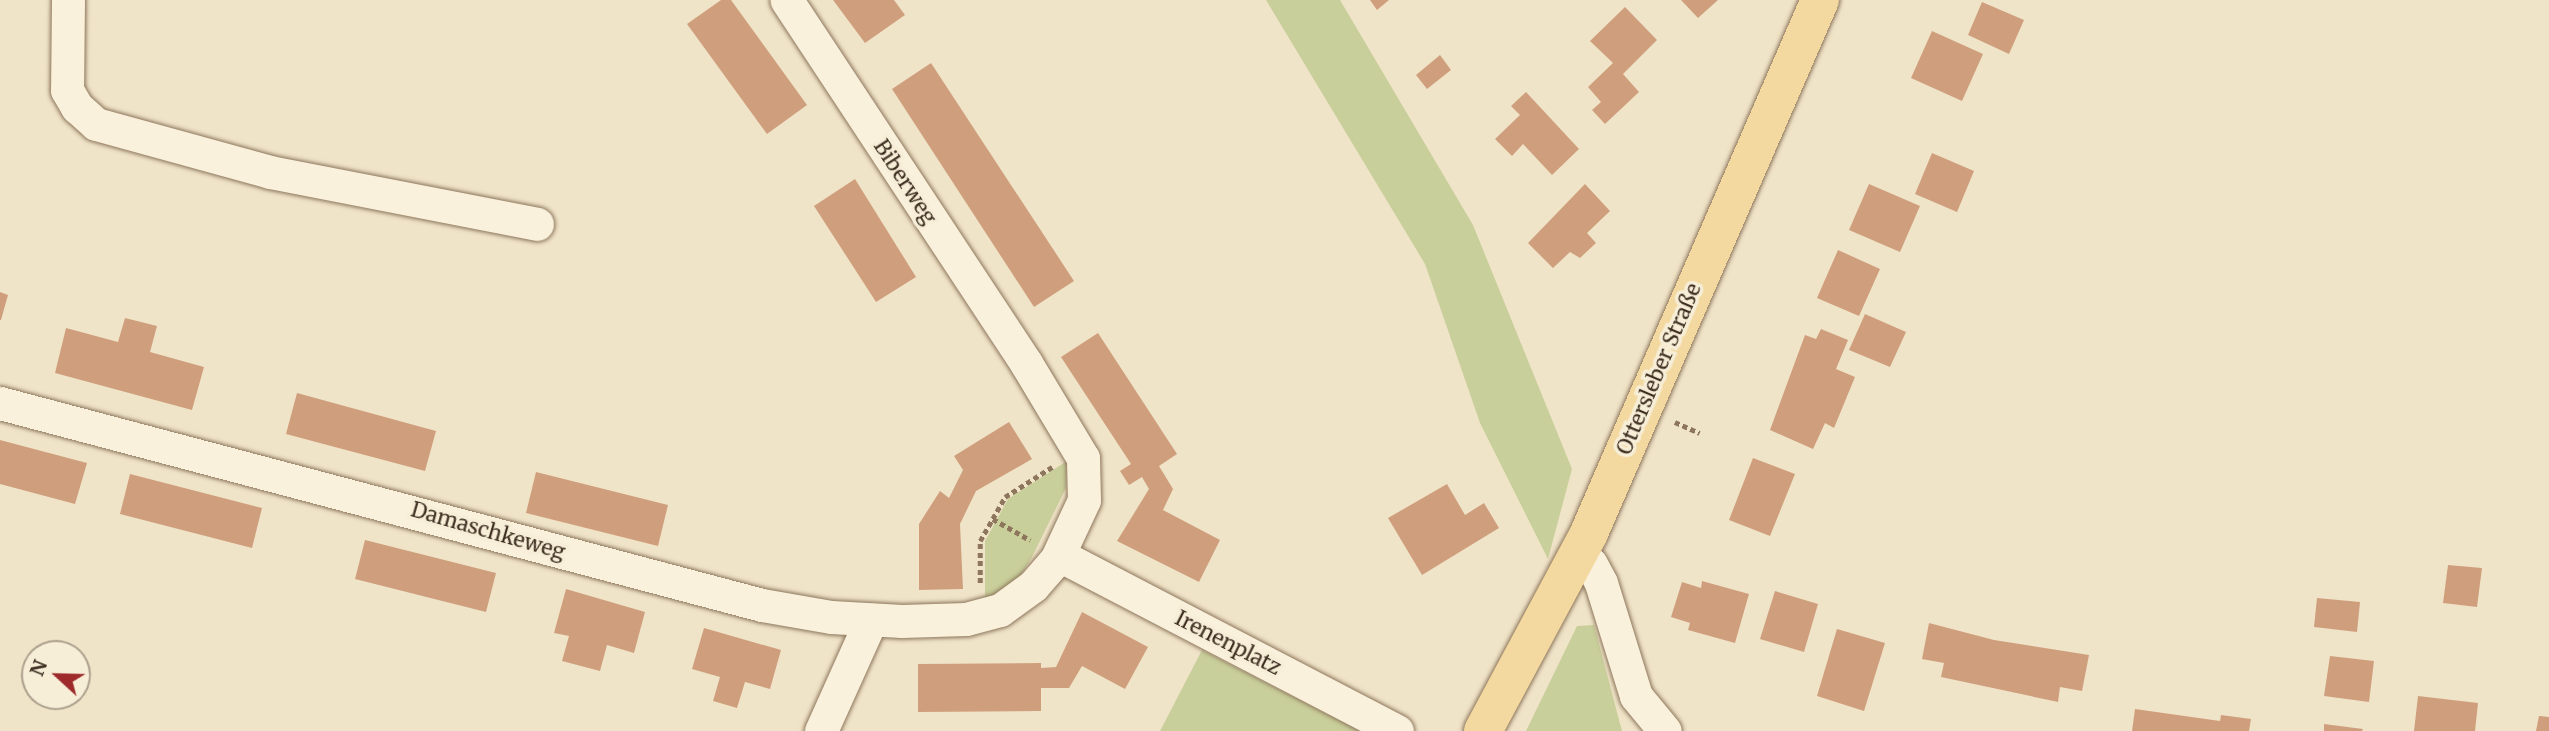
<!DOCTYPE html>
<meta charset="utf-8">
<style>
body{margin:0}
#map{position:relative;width:2549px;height:731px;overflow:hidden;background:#f0e4c8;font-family:Merriweather,serif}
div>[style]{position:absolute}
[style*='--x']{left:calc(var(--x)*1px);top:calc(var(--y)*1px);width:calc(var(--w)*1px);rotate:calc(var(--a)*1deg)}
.green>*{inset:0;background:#c9cf9b}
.building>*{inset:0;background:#cf9f7d}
.path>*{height:4.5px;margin-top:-2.25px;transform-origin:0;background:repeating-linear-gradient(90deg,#8d765c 0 5px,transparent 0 8.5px)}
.roads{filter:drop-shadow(0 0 2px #8d765c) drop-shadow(0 0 2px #8d765c)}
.minor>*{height:33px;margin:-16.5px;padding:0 16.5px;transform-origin:16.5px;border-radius:16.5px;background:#faf1dc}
.major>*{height:38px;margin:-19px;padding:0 19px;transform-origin:19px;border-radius:19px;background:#f3d9a0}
span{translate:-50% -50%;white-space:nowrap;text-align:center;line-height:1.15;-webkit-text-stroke:7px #f7eed8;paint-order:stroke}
.street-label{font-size:21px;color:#3d2e20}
.north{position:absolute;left:21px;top:640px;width:70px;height:70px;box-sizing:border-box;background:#f7eed8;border:2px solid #ada18e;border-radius:50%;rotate:292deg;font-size:19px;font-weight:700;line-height:28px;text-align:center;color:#3d2e20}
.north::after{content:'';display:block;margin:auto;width:24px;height:32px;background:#9e2a2b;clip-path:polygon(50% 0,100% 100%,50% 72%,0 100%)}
</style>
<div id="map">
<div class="green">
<div style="clip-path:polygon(1266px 0,1340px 0,1473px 225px,1572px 469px,1548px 559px,1480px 423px,1425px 264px)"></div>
<div style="clip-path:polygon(1067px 461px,1066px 488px,1032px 557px,1016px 583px,985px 602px,985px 541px,1008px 499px)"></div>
<div style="clip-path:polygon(1594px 625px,1622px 731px,1526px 731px,1577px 626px)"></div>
<div style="clip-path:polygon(1202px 650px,1360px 731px,1160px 731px)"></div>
</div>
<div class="building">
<div style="clip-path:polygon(721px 0,731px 0,807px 105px,767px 134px,687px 24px)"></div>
<div style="clip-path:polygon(833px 0,894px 0,905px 15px,865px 43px)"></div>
<div style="clip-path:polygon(1370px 0,1389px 0,1377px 10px)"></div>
<div style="clip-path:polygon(1681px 0,1718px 0,1698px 18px)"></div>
<div style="clip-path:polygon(1982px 2px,2024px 20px,2009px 54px,1968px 35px)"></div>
<div style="clip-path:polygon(1625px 7px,1657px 40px,1623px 74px,1639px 92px,1605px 124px,1592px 110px,1601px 102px,1588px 87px,1613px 63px,1590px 41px)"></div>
<div style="clip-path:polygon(1932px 31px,1983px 54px,1962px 101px,1911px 78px)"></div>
<div style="clip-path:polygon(1440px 55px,1451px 70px,1427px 89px,1416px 75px)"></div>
<div style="clip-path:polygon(931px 63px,1074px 281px,1034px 307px,892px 89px)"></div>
<div style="clip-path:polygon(1526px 92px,1579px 149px,1552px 175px,1523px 144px,1512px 156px,1495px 139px,1520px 115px,1511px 106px)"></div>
<div style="clip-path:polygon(1932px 153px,1974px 171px,1957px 212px,1915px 194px)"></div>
<div style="clip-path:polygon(855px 179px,916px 277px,876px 302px,814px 206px)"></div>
<div style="clip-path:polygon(1585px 184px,1610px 211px,1587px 233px,1596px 243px,1580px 258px,1570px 252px,1553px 268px,1528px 243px)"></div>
<div style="clip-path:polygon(1869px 184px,1920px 206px,1900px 252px,1849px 230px)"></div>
<div style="clip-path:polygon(1838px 250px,1880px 269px,1859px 316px,1817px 298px)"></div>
<div style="clip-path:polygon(0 292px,8px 295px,1px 320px,0 320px)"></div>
<div style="clip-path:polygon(1865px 314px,1906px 332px,1890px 367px,1849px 350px)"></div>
<div style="clip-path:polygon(125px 318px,157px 326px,150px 352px,204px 367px,192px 410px,55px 373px,66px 328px,118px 342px)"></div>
<div style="clip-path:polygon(1821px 329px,1848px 340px,1836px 369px,1855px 377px,1834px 428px,1825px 423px,1813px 449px,1770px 430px,1805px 335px,1816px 339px)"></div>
<div style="clip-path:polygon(1098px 333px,1177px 454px,1159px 466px,1173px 489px,1163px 510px,1220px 540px,1199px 582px,1117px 541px,1149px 489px,1142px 477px,1129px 485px,1120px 471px,1131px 464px,1061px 357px)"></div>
<div style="clip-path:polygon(297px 393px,436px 431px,425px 471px,286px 434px)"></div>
<div style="clip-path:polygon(1009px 422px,1032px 459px,976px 491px,960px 524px,963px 589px,919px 590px,919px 524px,940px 491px,949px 498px,963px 470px,954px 456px)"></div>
<div style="clip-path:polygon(0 440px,87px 463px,75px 504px,0 484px)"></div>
<div style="clip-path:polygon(1753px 458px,1795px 474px,1770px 536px,1729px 520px)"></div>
<div style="clip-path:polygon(536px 472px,668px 505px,658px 546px,526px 513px)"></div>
<div style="clip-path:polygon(130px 474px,262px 508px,252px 548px,120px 514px)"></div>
<div style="clip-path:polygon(1447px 484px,1465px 515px,1484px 503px,1499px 528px,1422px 575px,1388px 518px)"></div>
<div style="clip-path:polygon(365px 540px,496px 573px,486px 612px,355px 579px)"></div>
<div style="clip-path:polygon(2448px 565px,2482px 568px,2477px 607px,2443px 603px)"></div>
<div style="clip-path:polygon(1702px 581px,1749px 594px,1735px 643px,1688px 630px,1690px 623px,1671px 617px,1682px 582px,1701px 588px)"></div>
<div style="clip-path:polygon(566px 589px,645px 612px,634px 653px,607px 645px,600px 671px,562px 661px,569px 636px,554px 633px)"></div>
<div style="clip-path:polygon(1775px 591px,1818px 604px,1804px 652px,1760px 639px)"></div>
<div style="clip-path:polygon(2317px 598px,2360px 602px,2357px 632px,2314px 627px)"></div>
<div style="clip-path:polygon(1082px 612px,1148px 647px,1125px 689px,1082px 666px,1069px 688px,1041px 688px,1041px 711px,918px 712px,918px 664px,1041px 663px,1041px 668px,1056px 667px)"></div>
<div style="clip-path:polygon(1929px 623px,1994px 640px,2089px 655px,2082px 691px,2060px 687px,2058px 702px,1941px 677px,1944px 663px,1922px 659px)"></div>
<div style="clip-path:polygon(704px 628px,781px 650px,770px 689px,745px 682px,737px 708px,713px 701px,720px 677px,692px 669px)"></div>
<div style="clip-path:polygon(1837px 629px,1885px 643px,1864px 711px,1817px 696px)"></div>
<div style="clip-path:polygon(2330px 656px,2374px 661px,2369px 702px,2324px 696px)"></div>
<div style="clip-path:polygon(2418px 696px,2478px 703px,2475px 731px,2414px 731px)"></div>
<div style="clip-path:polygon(2135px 709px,2220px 721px,2221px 715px,2251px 719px,2249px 731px,2132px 731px)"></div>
<div style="clip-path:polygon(2539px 716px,2549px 717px,2549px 731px,2536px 731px)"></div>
<div style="clip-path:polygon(2324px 724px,2363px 729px,2362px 731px,2324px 731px)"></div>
</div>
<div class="path">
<div style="--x:1675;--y:422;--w:27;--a:24"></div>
<div style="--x:993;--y:519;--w:43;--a:29.6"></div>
<div style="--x:980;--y:583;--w:42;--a:-90"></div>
<div style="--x:980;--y:541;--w:51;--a:-60.4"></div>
<div style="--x:1005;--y:497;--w:56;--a:-32.6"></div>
</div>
<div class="roads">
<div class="minor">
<div style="--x:68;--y:0;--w:90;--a:90.6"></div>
<div style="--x:67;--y:90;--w:20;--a:60"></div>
<div style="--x:77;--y:107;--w:25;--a:42"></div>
<div style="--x:96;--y:124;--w:180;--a:15.4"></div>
<div style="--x:270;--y:172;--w:272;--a:11"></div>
<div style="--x:0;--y:403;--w:788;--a:14.85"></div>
<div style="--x:762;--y:605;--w:70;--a:9.9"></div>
<div style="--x:831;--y:617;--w:71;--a:3.2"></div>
<div style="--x:902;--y:621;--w:64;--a:-1.8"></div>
<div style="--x:966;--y:619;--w:35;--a:-15"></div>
<div style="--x:1000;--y:610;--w:41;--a:-36"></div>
<div style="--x:1033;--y:586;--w:35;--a:-49"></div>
<div style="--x:1056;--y:560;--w:66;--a:-65"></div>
<div style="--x:1084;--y:500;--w:42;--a:-91.4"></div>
<div style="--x:1083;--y:458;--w:111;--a:-121"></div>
<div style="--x:1026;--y:363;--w:435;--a:-123.4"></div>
<div style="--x:1578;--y:554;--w:16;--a:38"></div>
<div style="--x:1591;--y:564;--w:21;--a:62"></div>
<div style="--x:1601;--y:583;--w:118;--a:72.8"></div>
<div style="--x:1636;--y:696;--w:45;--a:50.4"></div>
<div style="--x:1059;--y:555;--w:381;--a:27.5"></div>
<div style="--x:821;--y:731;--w:122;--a:-65.8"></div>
</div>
<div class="major">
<div style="--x:1483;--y:731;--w:225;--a:-61.8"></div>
<div style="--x:1589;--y:533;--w:581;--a:-66.57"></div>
</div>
</div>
<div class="street-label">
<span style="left:905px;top:182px;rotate:57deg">Biberweg</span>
<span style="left:1659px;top:369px;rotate:-67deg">Ottersleber Straße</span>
<span style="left:488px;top:531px;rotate:16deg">Damaschkeweg</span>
<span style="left:1228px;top:643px;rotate:27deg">Irenenplatz</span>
</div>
<div class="north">N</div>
</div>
